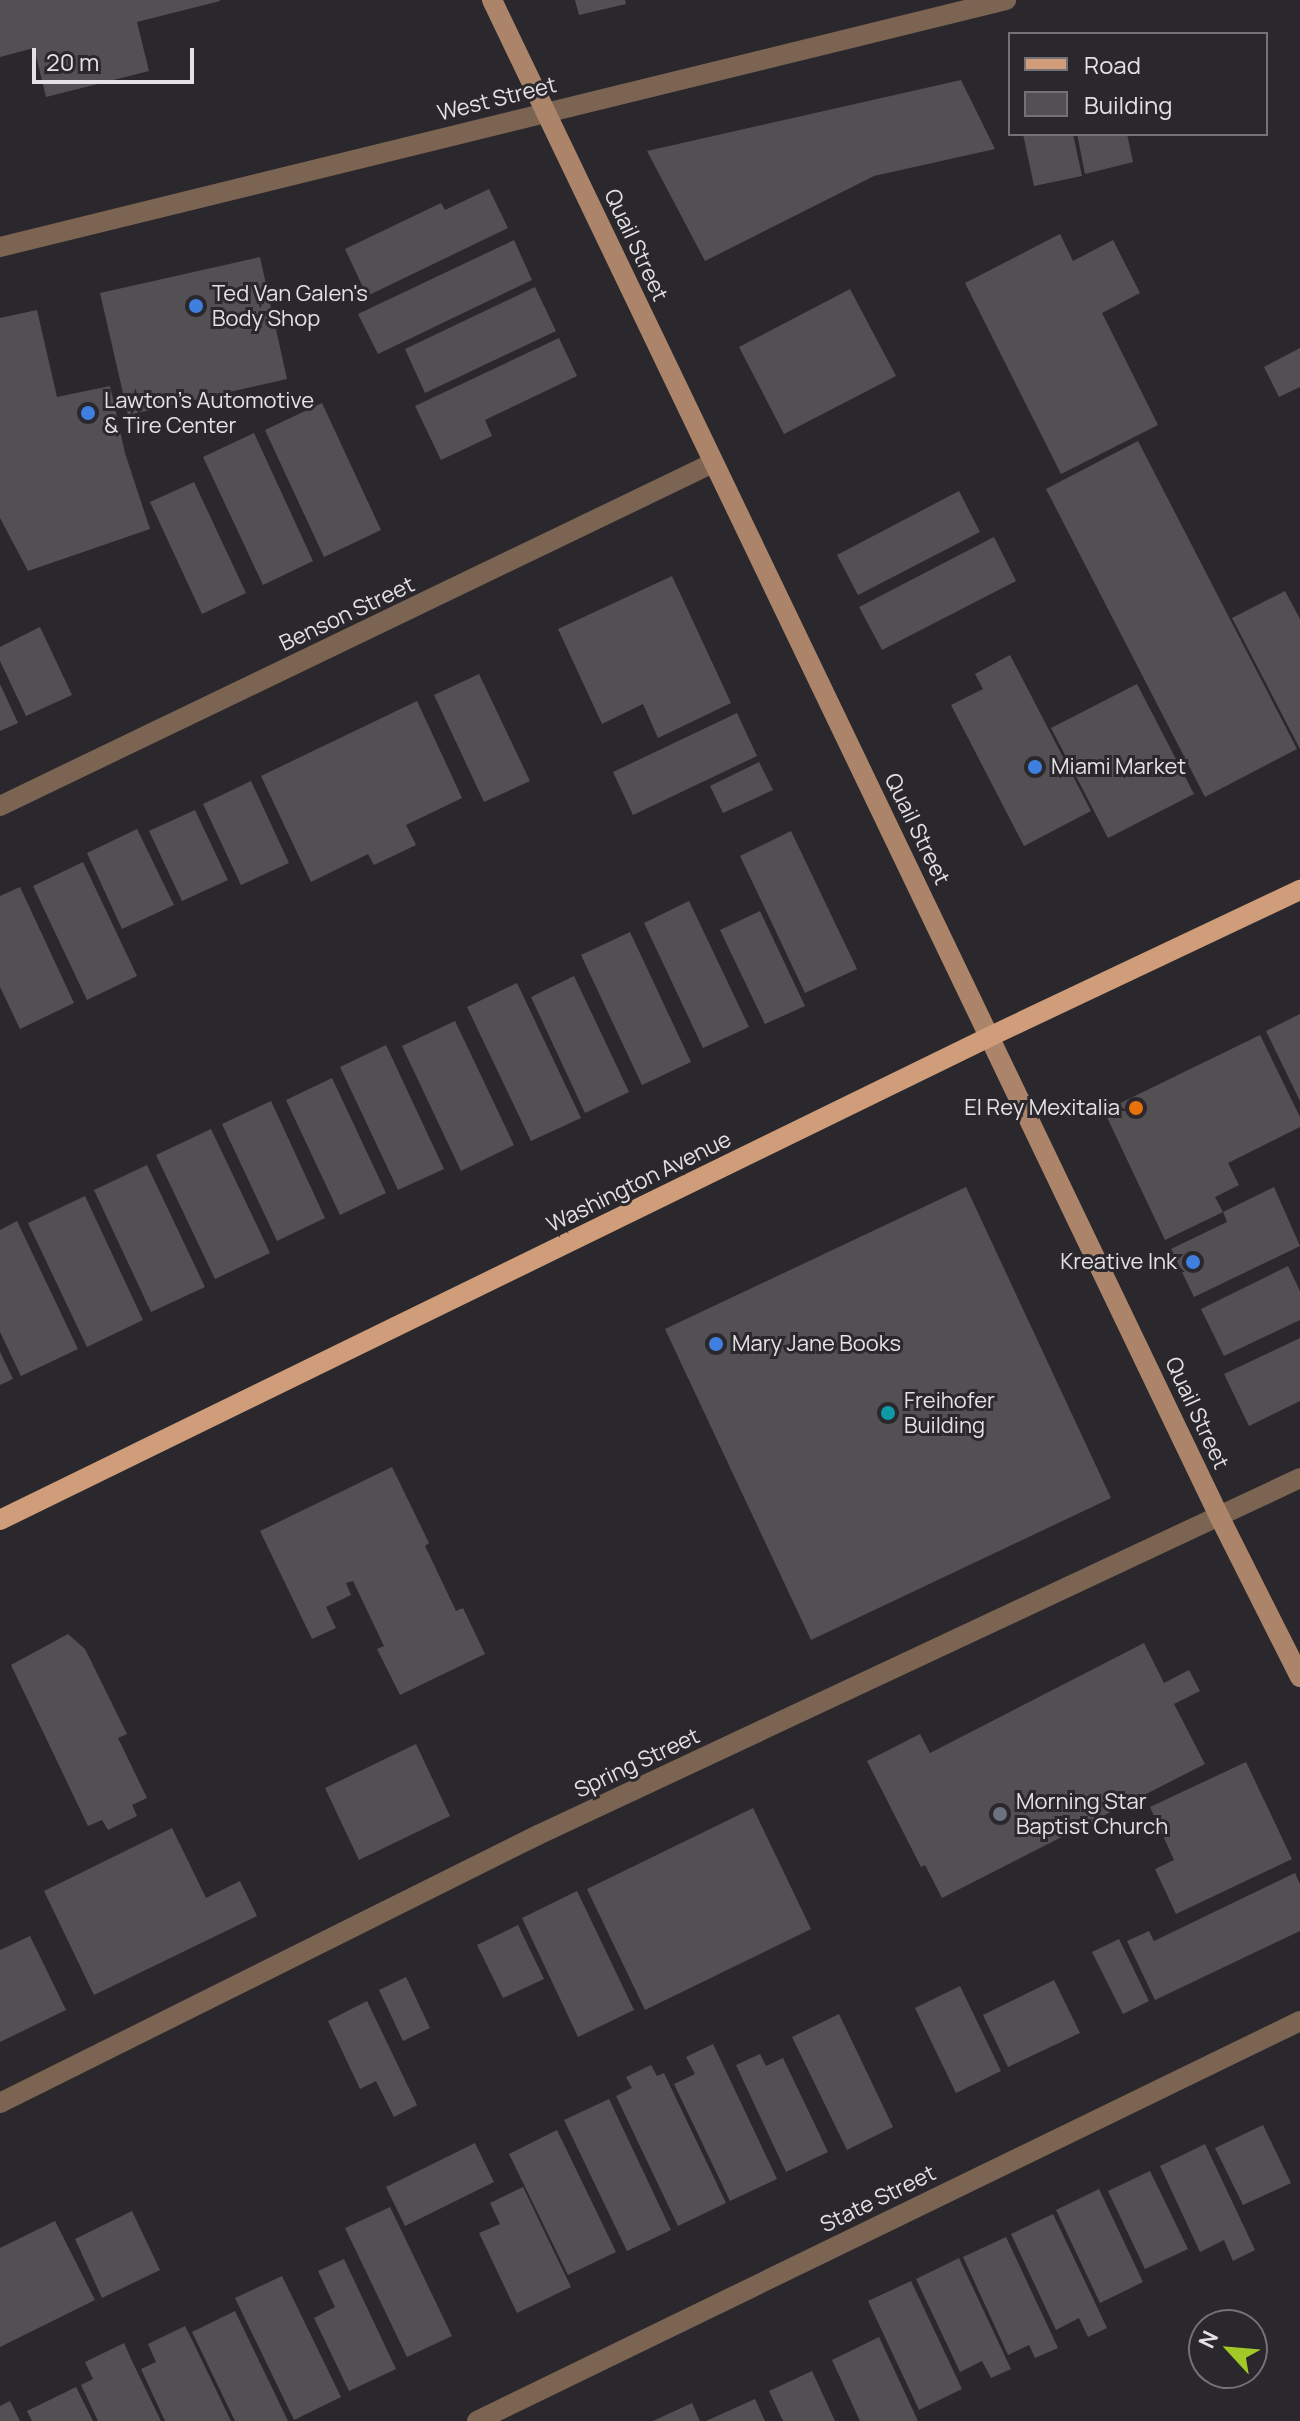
<!DOCTYPE html>
<style>
body{margin:0}
#map{position:relative;width:1300px;height:2421px;overflow:hidden;background:#2a282c;font-family:Manrope,sans-serif}
div>[style]{position:absolute}
[style*='--x']{left:calc(var(--x)*1px);top:calc(var(--y)*1px);width:calc(var(--w)*1px);rotate:calc(var(--a)*1deg)}
.building>*{inset:0;background:#525053}
.street>*{height:20px;margin:-10px;padding:0 10px;transform-origin:10px;border-radius:10px;background:#7c6453}
.secondary>*{height:20px;margin:-10px;padding:0 10px;transform-origin:10px;border-radius:10px;background:#ab8469}
.primary>*{height:20px;margin:-10px;padding:0 10px;transform-origin:10px;border-radius:10px;background:#cf9d7a}
.dots>*{width:22px;height:22px;translate:-50% -50%;box-sizing:border-box;border:4px solid #2a282c;border-radius:50%}
span{translate:-50% -50%;white-space:nowrap;text-align:center;line-height:1.15;-webkit-text-stroke:6px #2a282c;paint-order:stroke}
.street-label{font-size:22px;color:#e3e1e4}
.poi-label{font-size:22px;color:#e3e1e4}
.left{translate:0 -50%;text-align:left}
.right{translate:-100% -50%;text-align:right}
.legend{position:absolute;left:1008px;top:32px;width:260px;height:104px;box-sizing:border-box;background:#2a282c;border:2px solid #747276;margin:0;padding:10px 14px;list-style:none;font-size:24px;color:#e3e1e4}
.legend li{display:flex;align-items:center;gap:16px;height:40px}
.legend b{width:40px;border:2px solid #747276}
.north{position:absolute;left:1188px;top:2309px;width:80px;height:80px;box-sizing:border-box;background:#2a282c;border:2px solid #747276;border-radius:50%;rotate:296deg;font-size:22px;font-weight:700;line-height:32px;text-align:center;color:#e3e1e4}
.north::after{content:'';display:block;margin:auto;width:28px;height:36px;background:#a2c928;clip-path:polygon(50% 0,100% 100%,50% 72%,0 100%)}
.scale{position:absolute;left:32px;top:48px;width:162px;height:36px;box-sizing:border-box;border:4px solid #e3e1e4;border-top:0;padding-left:10px;font-size:24px;line-height:28px;white-space:nowrap;color:#e3e1e4;-webkit-text-stroke:6px #2a282c;paint-order:stroke}
</style>
<div id="map">
<div class="building">
<div style="clip-path:polygon(0 0,220px 0,220px 1px,137px 22px,149px 71px,46px 97px,34px 48px,0 57px)"></div>
<div style="clip-path:polygon(575px 0,625px 0,626px 4px,579px 15px)"></div>
<div style="clip-path:polygon(961px 80px,995px 149px,874px 176px,705px 261px,647px 151px)"></div>
<div style="clip-path:polygon(1023px 134px,1073px 134px,1082px 176px,1034px 186px)"></div>
<div style="clip-path:polygon(1077px 134px,1127px 134px,1133px 162px,1085px 174px)"></div>
<div style="clip-path:polygon(489px 189px,508px 228px,367px 296px,345px 249px,441px 203px,445px 210px)"></div>
<div style="clip-path:polygon(1060px 234px,1073px 261px,1113px 240px,1140px 293px,1102px 313px,1158px 425px,1061px 474px,965px 283px)"></div>
<div style="clip-path:polygon(514px 240px,532px 280px,378px 354px,358px 314px)"></div>
<div style="clip-path:polygon(260px 257px,287px 379px,128px 415px,100px 293px)"></div>
<div style="clip-path:polygon(535px 287px,556px 331px,425px 393px,405px 349px)"></div>
<div style="clip-path:polygon(850px 289px,896px 376px,784px 434px,739px 347px)"></div>
<div style="clip-path:polygon(37px 310px,57px 397px,110px 386px,125px 453px,150px 529px,28px 571px,0 518px,0 318px)"></div>
<div style="clip-path:polygon(559px 338px,577px 376px,485px 420px,492px 436px,441px 460px,415px 406px)"></div>
<div style="clip-path:polygon(1300px 348px,1300px 387px,1279px 397px,1264px 367px)"></div>
<div style="clip-path:polygon(322px 403px,381px 530px,324px 557px,265px 430px)"></div>
<div style="clip-path:polygon(254px 433px,313px 561px,263px 585px,203px 457px)"></div>
<div style="clip-path:polygon(1138px 441px,1297px 749px,1205px 797px,1046px 489px)"></div>
<div style="clip-path:polygon(194px 482px,246px 593px,202px 614px,150px 502px)"></div>
<div style="clip-path:polygon(959px 491px,980px 532px,858px 595px,837px 555px)"></div>
<div style="clip-path:polygon(994px 537px,1016px 581px,882px 650px,859px 607px)"></div>
<div style="clip-path:polygon(672px 576px,731px 703px,658px 738px,643px 704px,602px 724px,558px 629px)"></div>
<div style="clip-path:polygon(1285px 591px,1300px 619px,1300px 749px,1232px 618px)"></div>
<div style="clip-path:polygon(40px 627px,72px 695px,26px 716px,0 661px,0 647px)"></div>
<div style="clip-path:polygon(1010px 655px,1091px 811px,1024px 846px,951px 705px,983px 689px,975px 674px)"></div>
<div style="clip-path:polygon(479px 674px,530px 781px,484px 802px,434px 695px)"></div>
<div style="clip-path:polygon(0 684px,18px 723px,0 731px)"></div>
<div style="clip-path:polygon(1137px 684px,1194px 794px,1108px 838px,1051px 728px)"></div>
<div style="clip-path:polygon(417px 701px,462px 798px,406px 825px,416px 845px,374px 865px,368px 854px,311px 882px,261px 776px)"></div>
<div style="clip-path:polygon(737px 713px,757px 756px,633px 815px,613px 772px)"></div>
<div style="clip-path:polygon(759px 762px,773px 790px,723px 813px,710px 786px)"></div>
<div style="clip-path:polygon(251px 781px,289px 863px,241px 885px,203px 804px)"></div>
<div style="clip-path:polygon(195px 810px,228px 880px,182px 901px,149px 831px)"></div>
<div style="clip-path:polygon(137px 829px,174px 905px,122px 929px,87px 853px)"></div>
<div style="clip-path:polygon(791px 831px,857px 969px,805px 993px,740px 856px)"></div>
<div style="clip-path:polygon(83px 862px,137px 976px,87px 1000px,33px 886px)"></div>
<div style="clip-path:polygon(20px 887px,74px 1003px,20px 1029px,0 987px,0 896px)"></div>
<div style="clip-path:polygon(689px 901px,749px 1027px,703px 1048px,644px 923px)"></div>
<div style="clip-path:polygon(760px 911px,805px 1006px,765px 1024px,720px 930px)"></div>
<div style="clip-path:polygon(630px 932px,691px 1062px,642px 1085px,581px 955px)"></div>
<div style="clip-path:polygon(574px 976px,629px 1092px,585px 1113px,531px 997px)"></div>
<div style="clip-path:polygon(517px 983px,581px 1118px,531px 1141px,467px 1007px)"></div>
<div style="clip-path:polygon(1300px 1014px,1300px 1101px,1266px 1031px)"></div>
<div style="clip-path:polygon(455px 1021px,514px 1145px,461px 1171px,402px 1046px)"></div>
<div style="clip-path:polygon(1260px 1035px,1300px 1117px,1300px 1127px,1228px 1163px,1239px 1185px,1215px 1197px,1223px 1212px,1165px 1240px,1104px 1111px)"></div>
<div style="clip-path:polygon(386px 1045px,444px 1169px,398px 1190px,340px 1067px)"></div>
<div style="clip-path:polygon(332px 1078px,386px 1193px,340px 1215px,286px 1100px)"></div>
<div style="clip-path:polygon(271px 1101px,325px 1218px,277px 1241px,222px 1124px)"></div>
<div style="clip-path:polygon(211px 1129px,270px 1253px,215px 1279px,156px 1155px)"></div>
<div style="clip-path:polygon(147px 1165px,205px 1287px,151px 1312px,94px 1190px)"></div>
<div style="clip-path:polygon(966px 1187px,1111px 1498px,811px 1640px,665px 1329px)"></div>
<div style="clip-path:polygon(1274px 1187px,1300px 1246px,1194px 1297px,1171px 1249px,1227px 1222px,1223px 1212px)"></div>
<div style="clip-path:polygon(85px 1196px,143px 1320px,87px 1347px,28px 1223px)"></div>
<div style="clip-path:polygon(17px 1221px,78px 1349px,21px 1376px,0 1332px,0 1230px)"></div>
<div style="clip-path:polygon(1288px 1266px,1300px 1291px,1300px 1320px,1224px 1356px,1201px 1309px)"></div>
<div style="clip-path:polygon(1300px 1338px,1300px 1401px,1249px 1426px,1224px 1374px)"></div>
<div style="clip-path:polygon(0 1352px,13px 1379px,0 1385px)"></div>
<div style="clip-path:polygon(392px 1467px,429px 1543px,425px 1546px,456px 1611px,463px 1608px,485px 1654px,400px 1695px,377px 1649px,384px 1646px,353px 1581px,346px 1583px,351px 1595px,326px 1607px,336px 1628px,312px 1639px,260px 1531px)"></div>
<div style="clip-path:polygon(68px 1634px,85px 1649px,127px 1734px,118px 1738px,147px 1798px,132px 1805px,137px 1816px,108px 1830px,102px 1820px,88px 1826px,11px 1665px)"></div>
<div style="clip-path:polygon(1144px 1643px,1164px 1683px,1189px 1670px,1200px 1691px,1174px 1704px,1205px 1764px,942px 1898px,925px 1865px,921px 1867px,867px 1761px,920px 1734px,930px 1753px)"></div>
<div style="clip-path:polygon(416px 1744px,450px 1816px,359px 1860px,325px 1788px)"></div>
<div style="clip-path:polygon(1246px 1762px,1292px 1859px,1176px 1914px,1155px 1869px,1174px 1860px,1150px 1807px)"></div>
<div style="clip-path:polygon(753px 1808px,811px 1929px,645px 2010px,587px 1889px)"></div>
<div style="clip-path:polygon(172px 1828px,206px 1898px,240px 1881px,257px 1916px,94px 1995px,44px 1891px)"></div>
<div style="clip-path:polygon(1295px 1873px,1300px 1884px,1300px 1931px,1155px 2000px,1127px 1941px,1149px 1931px,1154px 1941px)"></div>
<div style="clip-path:polygon(577px 1891px,634px 2010px,578px 2037px,522px 1918px)"></div>
<div style="clip-path:polygon(518px 1925px,544px 1979px,503px 1998px,477px 1945px)"></div>
<div style="clip-path:polygon(30px 1936px,66px 2010px,0 2042px,0 1950px)"></div>
<div style="clip-path:polygon(1119px 1939px,1149px 2001px,1123px 2014px,1092px 1952px)"></div>
<div style="clip-path:polygon(406px 1977px,430px 2028px,403px 2041px,379px 1990px)"></div>
<div style="clip-path:polygon(1054px 1980px,1080px 2033px,1008px 2067px,983px 2015px)"></div>
<div style="clip-path:polygon(960px 1986px,1001px 2071px,956px 2093px,915px 2008px)"></div>
<div style="clip-path:polygon(367px 2001px,417px 2105px,394px 2117px,376px 2081px,360px 2089px,328px 2021px)"></div>
<div style="clip-path:polygon(839px 2014px,893px 2127px,847px 2150px,792px 2037px)"></div>
<div style="clip-path:polygon(713px 2044px,777px 2179px,730px 2201px,674px 2084px,695px 2074px,686px 2057px)"></div>
<div style="clip-path:polygon(760px 2054px,766px 2066px,783px 2058px,828px 2152px,786px 2172px,736px 2065px)"></div>
<div style="clip-path:polygon(651px 2065px,657px 2076px,664px 2073px,726px 2203px,678px 2226px,616px 2096px,632px 2088px,626px 2077px)"></div>
<div style="clip-path:polygon(609px 2099px,671px 2230px,627px 2251px,564px 2120px)"></div>
<div style="clip-path:polygon(1263px 2125px,1291px 2183px,1243px 2205px,1215px 2148px)"></div>
<div style="clip-path:polygon(557px 2130px,616px 2252px,568px 2275px,509px 2154px)"></div>
<div style="clip-path:polygon(475px 2143px,494px 2182px,405px 2226px,386px 2187px)"></div>
<div style="clip-path:polygon(1205px 2144px,1255px 2250px,1233px 2261px,1224px 2240px,1200px 2252px,1160px 2166px)"></div>
<div style="clip-path:polygon(1150px 2171px,1188px 2249px,1145px 2269px,1108px 2191px)"></div>
<div style="clip-path:polygon(523px 2187px,571px 2287px,517px 2313px,479px 2233px,500px 2224px,490px 2203px)"></div>
<div style="clip-path:polygon(1099px 2189px,1143px 2282px,1100px 2303px,1056px 2210px)"></div>
<div style="clip-path:polygon(390px 2207px,452px 2336px,407px 2357px,345px 2228px)"></div>
<div style="clip-path:polygon(132px 2211px,160px 2270px,102px 2298px,75px 2239px)"></div>
<div style="clip-path:polygon(1053px 2214px,1107px 2328px,1088px 2337px,1079px 2318px,1056px 2330px,1011px 2234px)"></div>
<div style="clip-path:polygon(55px 2221px,95px 2300px,0 2347px,0 2248px)"></div>
<div style="clip-path:polygon(1006px 2237px,1058px 2348px,1035px 2358px,1029px 2345px,1008px 2355px,963px 2257px)"></div>
<div style="clip-path:polygon(959px 2258px,1011px 2369px,991px 2378px,982px 2361px,960px 2372px,916px 2279px)"></div>
<div style="clip-path:polygon(344px 2259px,396px 2369px,349px 2391px,314px 2318px,335px 2307px,318px 2271px)"></div>
<div style="clip-path:polygon(282px 2276px,341px 2397px,294px 2420px,235px 2298px)"></div>
<div style="clip-path:polygon(911px 2281px,962px 2389px,919px 2410px,868px 2301px)"></div>
<div style="clip-path:polygon(235px 2311px,288px 2421px,235px 2421px,192px 2332px)"></div>
<div style="clip-path:polygon(185px 2326px,194px 2344px,231px 2421px,165px 2421px,141px 2369px,156px 2362px,148px 2344px)"></div>
<div style="clip-path:polygon(879px 2337px,918px 2421px,860px 2421px,832px 2360px)"></div>
<div style="clip-path:polygon(124px 2343px,132px 2361px,161px 2421px,98px 2421px,81px 2385px,93px 2379px,85px 2362px)"></div>
<div style="clip-path:polygon(812px 2371px,835px 2421px,783px 2421px,769px 2391px)"></div>
<div style="clip-path:polygon(76px 2387px,93px 2421px,32px 2421px,27px 2411px)"></div>
<div style="clip-path:polygon(755px 2399px,765px 2421px,706px 2421px)"></div>
<div style="clip-path:polygon(10px 2401px,20px 2421px,0 2421px,0 2406px)"></div>
<div style="clip-path:polygon(692px 2403px,700px 2421px,653px 2421px)"></div>
</div>
<div class="street">
<div style="--x:0;--y:247;--w:1036;--a:-13.79"></div>
<div style="--x:0;--y:806;--w:791;--a:-25.69"></div>
<div style="--x:0;--y:2103;--w:601;--a:-26.48"></div>
<div style="--x:538;--y:1835;--w:841;--a:-25.1"></div>
<div style="--x:477;--y:2421;--w:915;--a:-25.92"></div>
</div>
<div class="secondary">
<div style="--x:492;--y:0;--w:1684;--a:64.38"></div>
<div style="--x:1220;--y:1518;--w:178;--a:63.3"></div>
</div>
<div class="primary">
<div style="--x:0;--y:1520;--w:1103;--a:-26.03"></div>
<div style="--x:991;--y:1036;--w:342;--a:-25.3"></div>
</div>
<div class="dots">
<div style="left:196px;top:306px;background:#3f7fe0"></div>
<div style="left:88px;top:413px;background:#3f7fe0"></div>
<div style="left:1035px;top:767px;background:#3f7fe0"></div>
<div style="left:1136px;top:1108px;background:#e8710a"></div>
<div style="left:1193px;top:1262px;background:#3f7fe0"></div>
<div style="left:716px;top:1344px;background:#3f7fe0"></div>
<div style="left:888px;top:1413px;background:#0f9aa8"></div>
<div style="left:1000px;top:1814px;background:#6b7280"></div>
</div>
<div class="street-label">
<span style="left:497px;top:99px;rotate:-14deg">West Street</span>
<span style="left:636px;top:245px;rotate:65deg">Quail Street</span>
<span style="left:347px;top:614px;rotate:-25deg">Benson Street</span>
<span style="left:917px;top:829px;rotate:64deg">Quail Street</span>
<span style="left:639px;top:1182px;rotate:-26deg">Washington Avenue</span>
<span style="left:1197px;top:1413px;rotate:65deg">Quail Street</span>
<span style="left:637px;top:1763px;rotate:-25deg">Spring Street</span>
<span style="left:878px;top:2199px;rotate:-26deg">State Street</span>
</div>
<div class="poi-label">
<span class="left" style="left:212px;top:306px">Ted Van Galen's<br>Body Shop</span>
<span class="left" style="left:104px;top:413px">Lawton's Automotive<br>&amp; Tire Center</span>
<span class="left" style="left:1051px;top:767px">Miami Market</span>
<span class="right" style="left:1120px;top:1108px">El Rey Mexitalia</span>
<span class="right" style="left:1177px;top:1262px">Kreative Ink</span>
<span class="left" style="left:732px;top:1344px">Mary Jane Books</span>
<span class="left" style="left:904px;top:1413px">Freihofer<br>Building</span>
<span class="left" style="left:1016px;top:1814px">Morning Star<br>Baptist Church</span>
</div>
<ul class="legend">
<li><b style="height:10px;background:#cf9d7a"></b>Road</li>
<li><b style="height:22px;background:#525053"></b>Building</li>
</ul>
<div class="north">N</div>
<div class="scale">20 m</div>
</div>
